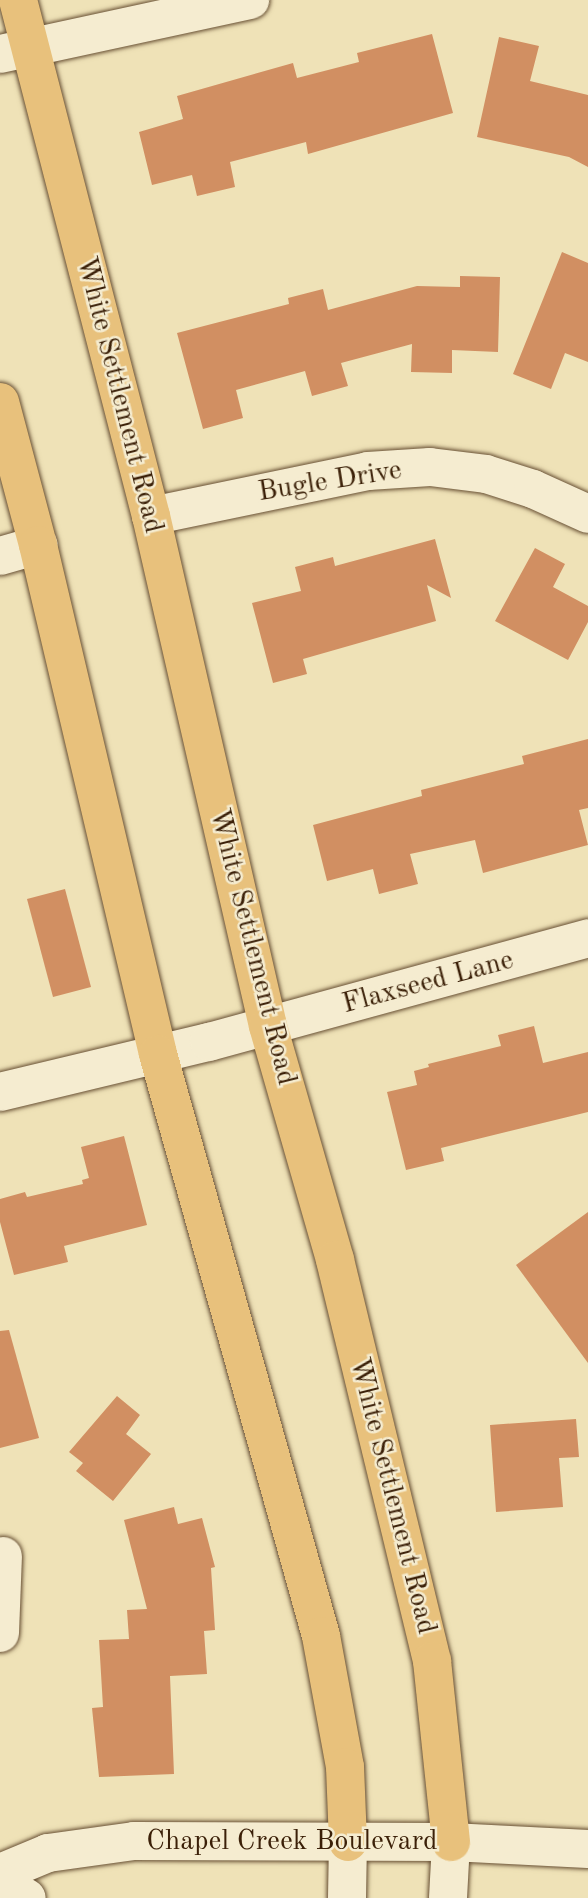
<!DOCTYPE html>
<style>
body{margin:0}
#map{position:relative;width:588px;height:1898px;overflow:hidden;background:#efe2b7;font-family:"Old Standard TT",serif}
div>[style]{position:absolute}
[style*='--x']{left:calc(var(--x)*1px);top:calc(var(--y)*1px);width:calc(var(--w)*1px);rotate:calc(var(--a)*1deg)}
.building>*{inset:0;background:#d18f62}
.roads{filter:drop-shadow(0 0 2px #685034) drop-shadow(0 0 2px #685034)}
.street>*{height:38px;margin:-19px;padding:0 19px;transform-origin:19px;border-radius:19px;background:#f5ecd0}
.secondary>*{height:38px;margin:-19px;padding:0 19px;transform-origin:19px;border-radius:19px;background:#f5ecd0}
.primary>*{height:38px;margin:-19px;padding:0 19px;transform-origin:19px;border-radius:19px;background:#e8c17c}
span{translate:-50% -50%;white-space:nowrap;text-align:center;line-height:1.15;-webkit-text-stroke:5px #f5ecd0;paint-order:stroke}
.street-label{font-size:28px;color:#3b2008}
</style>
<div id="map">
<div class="building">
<div style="clip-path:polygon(432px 34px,453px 113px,308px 154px,306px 142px,230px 162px,235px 187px,197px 196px,192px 175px,152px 185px,139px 132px,183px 119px,177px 96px,293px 63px,297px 78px,359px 62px,357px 53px)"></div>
<div style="clip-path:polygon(499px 37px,539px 46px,530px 81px,588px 95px,588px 167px,569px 157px,477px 137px)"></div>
<div style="clip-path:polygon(562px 252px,588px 263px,588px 362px,565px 353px,551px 389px,513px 374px)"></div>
<div style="clip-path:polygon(460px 276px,500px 277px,498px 352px,452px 350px,452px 373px,411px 372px,412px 344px,341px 363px,348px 386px,312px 396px,305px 371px,236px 390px,243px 418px,203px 429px,177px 333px,289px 304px,288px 298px,323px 289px,328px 310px,417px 286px,460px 287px)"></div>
<div style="clip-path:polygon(435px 539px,451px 598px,427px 585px,436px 621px,303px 659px,307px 674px,273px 683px,252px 603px,301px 591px,295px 567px,333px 557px,335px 566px)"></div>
<div style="clip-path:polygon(535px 548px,565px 564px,553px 587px,588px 606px,588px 622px,568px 660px,495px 621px)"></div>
<div style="clip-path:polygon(588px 739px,588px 808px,579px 810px,588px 845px,483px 873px,475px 840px,410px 854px,418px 884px,379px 894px,373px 869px,327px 881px,313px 825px,422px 796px,421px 790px,524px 764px,522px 756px)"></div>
<div style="clip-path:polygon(65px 889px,91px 987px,53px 997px,27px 899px)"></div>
<div style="clip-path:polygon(534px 1026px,543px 1063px,588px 1052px,588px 1112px,441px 1148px,444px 1161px,406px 1170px,387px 1092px,417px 1085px,414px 1071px,429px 1067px,428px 1064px,501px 1046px,498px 1035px)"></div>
<div style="clip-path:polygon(124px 1136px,147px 1225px,64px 1246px,68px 1262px,14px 1275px,0 1222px,0 1199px,25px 1192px,27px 1197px,83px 1184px,82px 1180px,89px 1178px,81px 1147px)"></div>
<div style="clip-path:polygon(588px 1212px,588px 1363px,516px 1265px)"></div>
<div style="clip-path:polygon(9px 1330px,39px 1438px,0 1448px,0 1331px)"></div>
<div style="clip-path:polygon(117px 1396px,140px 1415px,126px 1434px,151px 1454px,113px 1501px,76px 1471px,83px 1463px,69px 1452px)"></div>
<div style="clip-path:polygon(576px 1419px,579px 1457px,559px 1458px,563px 1507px,496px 1512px,490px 1425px)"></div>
<div style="clip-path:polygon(174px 1507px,178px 1524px,202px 1518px,215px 1567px,211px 1568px,215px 1630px,204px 1631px,207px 1674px,170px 1676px,174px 1774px,99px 1777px,92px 1708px,103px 1707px,99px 1640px,129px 1639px,127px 1610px,147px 1609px,124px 1520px)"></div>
</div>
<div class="roads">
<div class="street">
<div style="--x:0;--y:54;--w:256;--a:-12.2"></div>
<div style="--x:151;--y:516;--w:222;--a:-11.7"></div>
<div style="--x:368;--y:471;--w:62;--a:-3.7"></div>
<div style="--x:430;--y:467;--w:56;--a:7.1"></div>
<div style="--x:486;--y:474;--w:49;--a:17.7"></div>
<div style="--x:533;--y:489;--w:60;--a:24.4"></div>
<div style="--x:0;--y:556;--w:40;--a:-16"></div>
<div style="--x:0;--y:1092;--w:215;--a:-13.5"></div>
<div style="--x:209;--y:1042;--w:393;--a:-15.3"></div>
<div style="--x:0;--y:1633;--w:77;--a:-87.8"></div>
</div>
<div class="secondary">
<div style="--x:0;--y:1873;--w:52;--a:-22.6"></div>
<div style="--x:48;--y:1853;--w:87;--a:-7.9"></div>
<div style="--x:134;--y:1841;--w:317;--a:0.2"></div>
<div style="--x:451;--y:1842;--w:137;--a:2.9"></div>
<div style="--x:0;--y:1882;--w:31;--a:31"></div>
<div style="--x:347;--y:1898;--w:56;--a:-89"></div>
<div style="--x:448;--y:1898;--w:56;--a:-86.9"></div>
</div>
<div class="primary">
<div style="--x:18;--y:0;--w:533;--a:75.55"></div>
<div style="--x:151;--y:516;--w:523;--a:77.08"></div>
<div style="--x:268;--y:1026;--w:243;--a:74"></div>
<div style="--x:335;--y:1260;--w:413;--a:76.4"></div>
<div style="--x:432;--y:1661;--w:182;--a:84"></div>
<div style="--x:0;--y:402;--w:148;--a:75.1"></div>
<div style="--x:38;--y:545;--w:523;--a:76.73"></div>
<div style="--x:158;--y:1054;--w:604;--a:74.35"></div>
<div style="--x:321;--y:1636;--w:133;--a:79.6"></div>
<div style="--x:345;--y:1767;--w:75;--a:87.7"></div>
</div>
</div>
<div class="street-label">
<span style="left:119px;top:395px;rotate:76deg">White Settlement Road</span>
<span style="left:330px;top:482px;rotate:-9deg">Bugle Drive</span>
<span style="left:252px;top:947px;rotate:76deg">White Settlement Road</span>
<span style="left:428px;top:983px;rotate:-15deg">Flaxseed Lane</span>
<span style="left:392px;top:1496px;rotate:76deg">White Settlement Road</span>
<span style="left:292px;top:1842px">Chapel Creek Boulevard</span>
</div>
</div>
